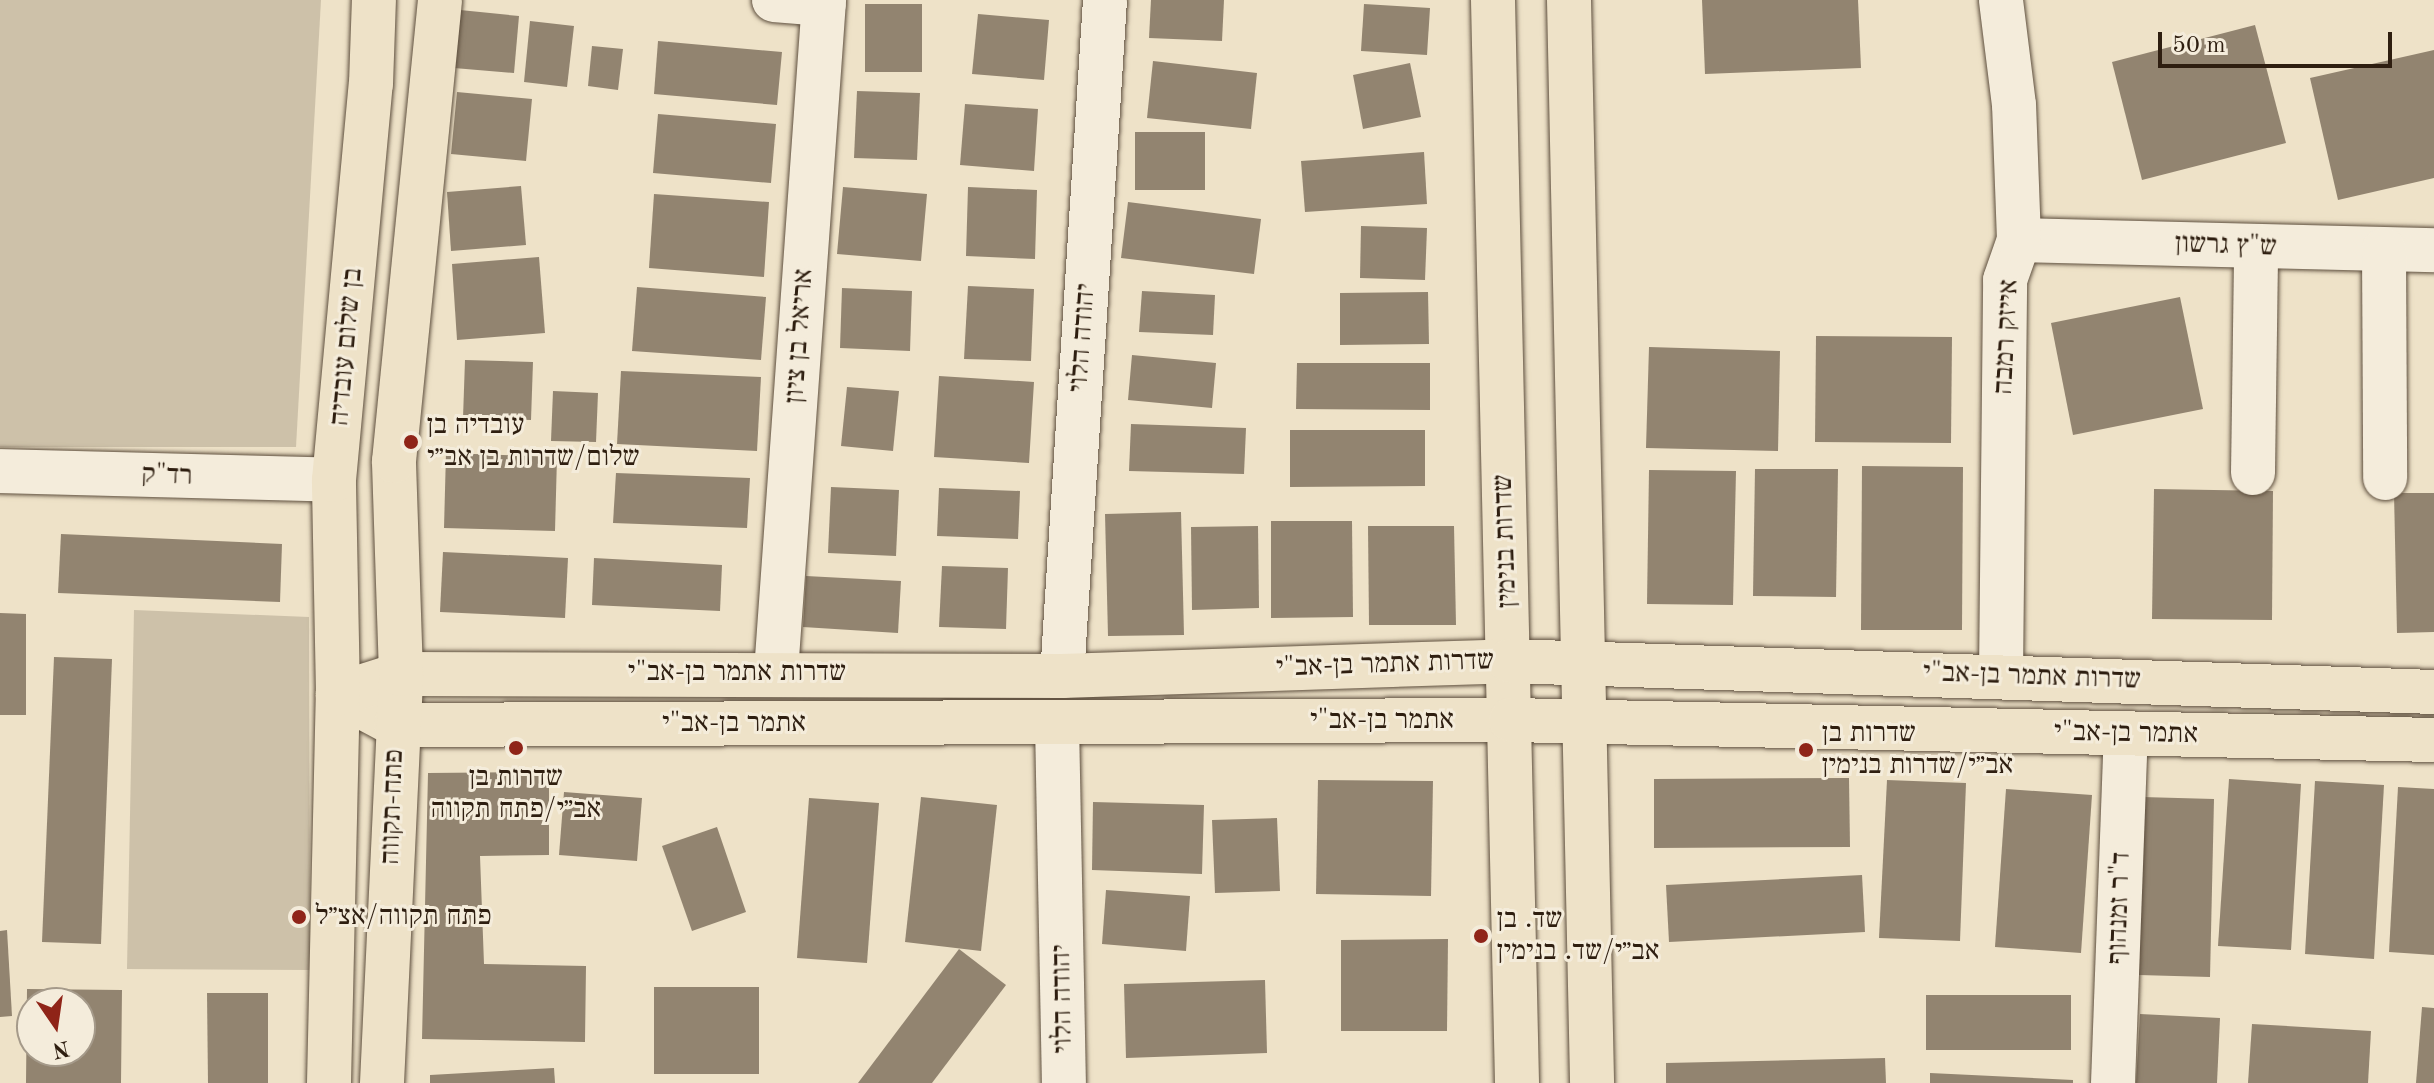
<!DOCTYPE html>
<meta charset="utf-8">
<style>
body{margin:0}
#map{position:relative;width:2434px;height:1083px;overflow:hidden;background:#eee2c8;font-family:"Old Standard TT","Frank Ruhl Libre",serif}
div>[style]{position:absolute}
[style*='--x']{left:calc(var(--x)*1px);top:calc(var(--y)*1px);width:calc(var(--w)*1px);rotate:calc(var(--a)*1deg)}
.green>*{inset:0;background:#cdc1a9}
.building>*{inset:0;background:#928470}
.roads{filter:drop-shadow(0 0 2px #5e4f3e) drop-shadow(0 0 2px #5e4f3e)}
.minor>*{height:44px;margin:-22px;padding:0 22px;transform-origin:22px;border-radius:22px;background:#f4ecdb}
.major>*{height:44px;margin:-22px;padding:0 22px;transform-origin:22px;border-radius:22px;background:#eee2c8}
.dots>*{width:22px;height:22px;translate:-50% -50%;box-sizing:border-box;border:4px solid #f4ecdb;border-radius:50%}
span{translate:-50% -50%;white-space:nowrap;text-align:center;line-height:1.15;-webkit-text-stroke:6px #f4ecdb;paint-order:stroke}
.street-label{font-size:28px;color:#2e1e10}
.poi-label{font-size:28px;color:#2e1e10}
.left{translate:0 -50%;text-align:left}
.north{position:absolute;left:16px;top:987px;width:80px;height:80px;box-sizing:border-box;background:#f4ecdb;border:2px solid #a59a8a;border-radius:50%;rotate:167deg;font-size:22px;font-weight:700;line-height:32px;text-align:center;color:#2e1e10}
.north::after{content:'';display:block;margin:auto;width:28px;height:36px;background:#8f2418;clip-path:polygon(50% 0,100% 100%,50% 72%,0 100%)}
.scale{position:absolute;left:2158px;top:32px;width:234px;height:36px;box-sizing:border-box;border:4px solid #2e1e10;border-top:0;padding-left:10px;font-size:24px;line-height:28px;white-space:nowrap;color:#2e1e10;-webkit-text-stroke:6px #f4ecdb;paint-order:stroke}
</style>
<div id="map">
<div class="green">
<div style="clip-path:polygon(0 0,321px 0,296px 447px,0 447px)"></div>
<div style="clip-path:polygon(134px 610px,309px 617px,310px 970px,127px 969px)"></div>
</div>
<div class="building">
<div style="clip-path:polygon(1151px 0,1224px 0,1222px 41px,1149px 38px)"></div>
<div style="clip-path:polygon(1702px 0,1858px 0,1861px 68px,1705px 74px)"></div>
<div style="clip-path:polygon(865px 4px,922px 4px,922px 72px,865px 72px)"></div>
<div style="clip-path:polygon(1364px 4px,1430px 8px,1427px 55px,1361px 51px)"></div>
<div style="clip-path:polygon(460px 10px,519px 16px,514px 73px,454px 68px)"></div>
<div style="clip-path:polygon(978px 14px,1049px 20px,1044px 80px,972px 74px)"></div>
<div style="clip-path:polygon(530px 21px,574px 26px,567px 87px,524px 82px)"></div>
<div style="clip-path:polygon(2255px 25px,2286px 143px,2142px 180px,2112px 62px)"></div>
<div style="clip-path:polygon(658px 41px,782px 52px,777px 105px,654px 94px)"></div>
<div style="clip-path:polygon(592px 46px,623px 49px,618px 90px,588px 86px)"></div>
<div style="clip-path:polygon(2434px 50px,2434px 178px,2338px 200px,2310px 78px)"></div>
<div style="clip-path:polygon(1153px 61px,1257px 73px,1251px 129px,1147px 118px)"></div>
<div style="clip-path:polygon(1410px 63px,1421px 117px,1363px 129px,1353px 75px)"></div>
<div style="clip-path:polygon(857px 91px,920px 93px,917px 160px,854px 158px)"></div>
<div style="clip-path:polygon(457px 92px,532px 99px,526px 161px,451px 154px)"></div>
<div style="clip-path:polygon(965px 104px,1038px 109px,1034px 171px,960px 165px)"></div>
<div style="clip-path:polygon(658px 114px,776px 124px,771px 183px,653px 173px)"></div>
<div style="clip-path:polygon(1135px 132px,1205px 132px,1205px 190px,1135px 190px)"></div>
<div style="clip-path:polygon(1424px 152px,1427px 204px,1305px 212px,1301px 161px)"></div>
<div style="clip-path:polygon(521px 186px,526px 245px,451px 251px,447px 192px)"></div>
<div style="clip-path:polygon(843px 187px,927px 194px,921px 261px,837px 254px)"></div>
<div style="clip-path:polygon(968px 187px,1037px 190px,1035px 259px,966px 256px)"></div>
<div style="clip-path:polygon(654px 194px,769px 202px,764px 277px,649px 268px)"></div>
<div style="clip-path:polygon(1128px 202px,1261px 219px,1254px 274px,1121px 258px)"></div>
<div style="clip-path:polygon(1361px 226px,1427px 228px,1425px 280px,1360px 278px)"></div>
<div style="clip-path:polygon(539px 257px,545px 333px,457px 340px,452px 264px)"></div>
<div style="clip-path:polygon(968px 286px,1034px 289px,1031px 361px,964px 359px)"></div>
<div style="clip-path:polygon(637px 287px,766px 297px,761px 360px,632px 351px)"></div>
<div style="clip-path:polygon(842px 288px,912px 291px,910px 351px,840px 348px)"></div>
<div style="clip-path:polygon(1142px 291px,1215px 295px,1213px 335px,1139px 332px)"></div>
<div style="clip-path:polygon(1428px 292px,1429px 344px,1340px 345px,1340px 293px)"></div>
<div style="clip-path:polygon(2180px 297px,2203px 409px,2073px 435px,2051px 323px)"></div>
<div style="clip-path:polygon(1816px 336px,1952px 337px,1951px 443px,1815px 442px)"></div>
<div style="clip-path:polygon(1649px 347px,1780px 351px,1778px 451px,1646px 448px)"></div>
<div style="clip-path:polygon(1132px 355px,1216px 363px,1212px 408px,1128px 400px)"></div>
<div style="clip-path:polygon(465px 360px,533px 362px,531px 420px,463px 418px)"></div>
<div style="clip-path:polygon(1297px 363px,1430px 363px,1430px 410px,1296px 409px)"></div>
<div style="clip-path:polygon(621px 371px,761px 377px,757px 451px,617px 444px)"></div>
<div style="clip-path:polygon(939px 376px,1034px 382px,1029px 463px,934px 457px)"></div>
<div style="clip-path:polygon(847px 387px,899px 391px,893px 451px,841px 446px)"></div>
<div style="clip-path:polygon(553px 391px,598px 393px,596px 442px,551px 441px)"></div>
<div style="clip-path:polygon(1131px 424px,1246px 428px,1244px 474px,1129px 471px)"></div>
<div style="clip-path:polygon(1290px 430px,1425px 430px,1425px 486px,1290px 487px)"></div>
<div style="clip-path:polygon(446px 453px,557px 457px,555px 531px,444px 528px)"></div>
<div style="clip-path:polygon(1862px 466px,1963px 467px,1962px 630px,1861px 630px)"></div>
<div style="clip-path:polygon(1755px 469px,1838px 469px,1836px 597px,1753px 596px)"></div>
<div style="clip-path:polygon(1649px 470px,1736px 471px,1733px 605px,1647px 604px)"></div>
<div style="clip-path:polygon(616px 473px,750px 478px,747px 528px,613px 523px)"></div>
<div style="clip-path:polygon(831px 487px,899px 490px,896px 556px,828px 553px)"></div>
<div style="clip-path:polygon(939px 488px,1020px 491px,1018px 539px,937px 536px)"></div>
<div style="clip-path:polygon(2154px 489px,2273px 491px,2272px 620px,2152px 619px)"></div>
<div style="clip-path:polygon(2394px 493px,2434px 493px,2434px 632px,2397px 633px)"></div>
<div style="clip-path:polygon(1181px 512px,1184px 635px,1108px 636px,1105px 514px)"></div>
<div style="clip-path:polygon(1271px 521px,1352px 521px,1353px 617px,1271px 618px)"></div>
<div style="clip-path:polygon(1258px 526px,1259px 608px,1192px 610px,1191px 527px)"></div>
<div style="clip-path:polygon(1368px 526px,1454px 526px,1456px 625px,1369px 625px)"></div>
<div style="clip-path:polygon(61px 534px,282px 544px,280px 602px,58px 593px)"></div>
<div style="clip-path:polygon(443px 552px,568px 558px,565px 618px,440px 612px)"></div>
<div style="clip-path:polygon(594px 558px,722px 565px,720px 611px,592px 605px)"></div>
<div style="clip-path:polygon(942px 566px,1008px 568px,1006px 629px,939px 627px)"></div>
<div style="clip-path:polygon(806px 576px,901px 581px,898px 633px,803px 627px)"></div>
<div style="clip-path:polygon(0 613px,26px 614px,26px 715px,0 715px)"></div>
<div style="clip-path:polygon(54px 657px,112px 659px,101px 944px,42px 942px)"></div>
<div style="clip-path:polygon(549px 772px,549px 855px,480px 856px,484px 964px,586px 966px,585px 1042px,422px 1039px,428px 773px)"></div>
<div style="clip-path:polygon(1849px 778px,1850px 847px,1654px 848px,1654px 779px)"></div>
<div style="clip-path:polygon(2229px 779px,2301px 784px,2291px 950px,2218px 946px)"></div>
<div style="clip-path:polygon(1318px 780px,1433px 781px,1431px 896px,1316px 894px)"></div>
<div style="clip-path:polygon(1887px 780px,1966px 783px,1960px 941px,1879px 938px)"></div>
<div style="clip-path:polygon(2315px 781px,2384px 785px,2374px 959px,2305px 954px)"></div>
<div style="clip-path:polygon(2398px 787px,2434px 789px,2434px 955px,2389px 952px)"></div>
<div style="clip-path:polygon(2006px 789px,2092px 795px,2081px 953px,1995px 947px)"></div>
<div style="clip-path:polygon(564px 792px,642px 798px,637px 861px,559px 855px)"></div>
<div style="clip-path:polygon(921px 797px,997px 805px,981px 951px,905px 942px)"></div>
<div style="clip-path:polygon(2142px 797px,2214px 799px,2210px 977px,2139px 975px)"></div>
<div style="clip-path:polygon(809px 798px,879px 803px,867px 963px,797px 958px)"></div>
<div style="clip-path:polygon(1093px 802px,1204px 805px,1202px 874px,1092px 870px)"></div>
<div style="clip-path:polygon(1277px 818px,1280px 891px,1215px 893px,1212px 820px)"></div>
<div style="clip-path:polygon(717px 827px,746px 912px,692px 931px,662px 846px)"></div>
<div style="clip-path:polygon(1862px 875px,1865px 932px,1669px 942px,1666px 885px)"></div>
<div style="clip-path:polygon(1106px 890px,1190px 896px,1186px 951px,1102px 944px)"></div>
<div style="clip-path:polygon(7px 930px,12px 1016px,0 1017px,0 931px)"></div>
<div style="clip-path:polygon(1448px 939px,1447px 1031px,1341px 1031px,1341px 940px)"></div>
<div style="clip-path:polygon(959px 949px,1006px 985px,932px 1083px,858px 1083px)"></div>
<div style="clip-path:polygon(1265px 980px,1267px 1053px,1126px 1058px,1124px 984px)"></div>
<div style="clip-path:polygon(654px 987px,759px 987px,759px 1074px,654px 1074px)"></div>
<div style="clip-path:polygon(evenodd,27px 989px,122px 990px,121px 1083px,26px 1083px,27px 989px,32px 1003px,80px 1003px,80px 1051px,32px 1051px,32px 1003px)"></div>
<div style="clip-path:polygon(207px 993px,268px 993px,268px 1083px,208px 1083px)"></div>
<div style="clip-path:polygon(1926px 995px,2071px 995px,2071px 1050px,1926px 1050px)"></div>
<div style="clip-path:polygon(2422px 1007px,2434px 1008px,2434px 1083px,2416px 1083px)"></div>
<div style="clip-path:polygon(2140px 1014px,2220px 1018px,2217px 1083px,2136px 1083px)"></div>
<div style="clip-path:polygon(2252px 1024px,2371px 1031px,2368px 1083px,2248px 1083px)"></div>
<div style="clip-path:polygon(1885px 1058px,1886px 1083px,1666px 1083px,1666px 1063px)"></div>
<div style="clip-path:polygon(554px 1068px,555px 1083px,430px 1083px,430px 1075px)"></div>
<div style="clip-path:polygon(1930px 1073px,2073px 1080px,2073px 1083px,1930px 1083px)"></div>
</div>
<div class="roads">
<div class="minor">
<div style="--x:774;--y:0;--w:50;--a:4.6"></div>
<div style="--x:2019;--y:240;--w:415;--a:1.4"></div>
<div style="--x:2384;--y:250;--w:228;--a:89.7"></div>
<div style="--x:0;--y:471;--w:334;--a:1.5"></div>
<div style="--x:2253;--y:473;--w:226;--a:-89.2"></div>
<div style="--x:776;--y:672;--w:674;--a:-85.91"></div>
<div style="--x:2001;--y:675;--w:395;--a:-89.4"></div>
<div style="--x:2005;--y:280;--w:42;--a:-70.7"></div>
<div style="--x:2019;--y:240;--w:135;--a:-92.1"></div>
<div style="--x:2014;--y:105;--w:106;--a:-97.1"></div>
<div style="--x:1062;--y:676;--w:677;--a:-86.36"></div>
<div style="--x:1057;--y:723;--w:360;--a:88.9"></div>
<div style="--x:2113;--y:1083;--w:349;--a:-87.9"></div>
</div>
<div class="major">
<div style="--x:1493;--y:0;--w:1083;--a:88.73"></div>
<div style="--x:1569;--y:0;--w:1083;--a:88.78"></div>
<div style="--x:338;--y:694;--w:66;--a:28.1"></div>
<div style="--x:396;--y:725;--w:1115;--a:-0.26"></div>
<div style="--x:1511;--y:720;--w:923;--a:1.24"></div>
<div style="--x:338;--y:694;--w:66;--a:-17.6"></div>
<div style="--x:401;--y:674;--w:661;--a:0.17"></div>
<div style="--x:1062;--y:676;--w:448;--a:-1.9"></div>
<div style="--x:1510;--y:661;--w:925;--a:1.92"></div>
<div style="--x:329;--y:1083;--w:389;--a:-88.7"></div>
<div style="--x:338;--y:694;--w:214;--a:-91.1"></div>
<div style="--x:334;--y:480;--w:398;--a:-84.7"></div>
<div style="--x:371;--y:84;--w:84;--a:-88"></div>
<div style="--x:382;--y:1083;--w:409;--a:-87.3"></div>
<div style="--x:401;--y:674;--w:213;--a:-91.9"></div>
<div style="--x:394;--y:461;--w:463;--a:-84.3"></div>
</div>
</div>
<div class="dots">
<div style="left:411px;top:442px;background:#8f2418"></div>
<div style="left:516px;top:748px;background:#8f2418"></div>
<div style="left:1806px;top:750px;background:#8f2418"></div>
<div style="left:299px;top:917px;background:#8f2418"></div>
<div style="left:1481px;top:936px;background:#8f2418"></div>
</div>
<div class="street-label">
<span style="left:2226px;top:246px;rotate:2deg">ש"ץ גרשון</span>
<span style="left:800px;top:336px;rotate:-86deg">אריאל בן ציון</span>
<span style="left:2007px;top:337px;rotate:-87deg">אייזק רמבה</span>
<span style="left:1083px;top:338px;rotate:-86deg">יהודה הלוי</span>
<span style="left:347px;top:347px;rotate:-85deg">בן שלום עובדיה</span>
<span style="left:167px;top:476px;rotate:2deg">רד"ק</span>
<span style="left:1506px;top:541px;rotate:-92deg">שדרות בנימין</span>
<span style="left:1385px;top:665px;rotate:-2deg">שדרות אתמר בן-אב"י</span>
<span style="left:737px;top:673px">שדרות אתמר בן-אב"י</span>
<span style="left:2032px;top:677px;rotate:2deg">שדרות אתמר בן-אב"י</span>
<span style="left:1382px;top:721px">אתמר בן-אב"י</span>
<span style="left:734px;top:724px">אתמר בן-אב"י</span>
<span style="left:2126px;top:734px;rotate:1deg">אתמר בן-אב"י</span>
<span style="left:393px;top:807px;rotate:-88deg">פתח-תקווה</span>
<span style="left:2120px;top:908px;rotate:-88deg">ד"ר זמנהוף</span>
<span style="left:1063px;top:999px;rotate:-91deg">יהודה הלוי</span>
</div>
<div class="poi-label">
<span class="left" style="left:427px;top:442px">עובדיה בן<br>שלום/שדרות בן אב״י</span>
<span class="left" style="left:1822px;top:750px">שדרות בן<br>אב״י/שדרות בנימין</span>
<span style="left:516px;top:794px">שדרות בן<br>אב״י/פתח תקווה</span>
<span class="left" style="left:315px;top:917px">פתח תקווה/אצ״ל</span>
<span class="left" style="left:1497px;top:936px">שד. בן<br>אב״י/שד. בנימין</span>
</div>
<div class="north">N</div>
<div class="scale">50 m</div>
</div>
